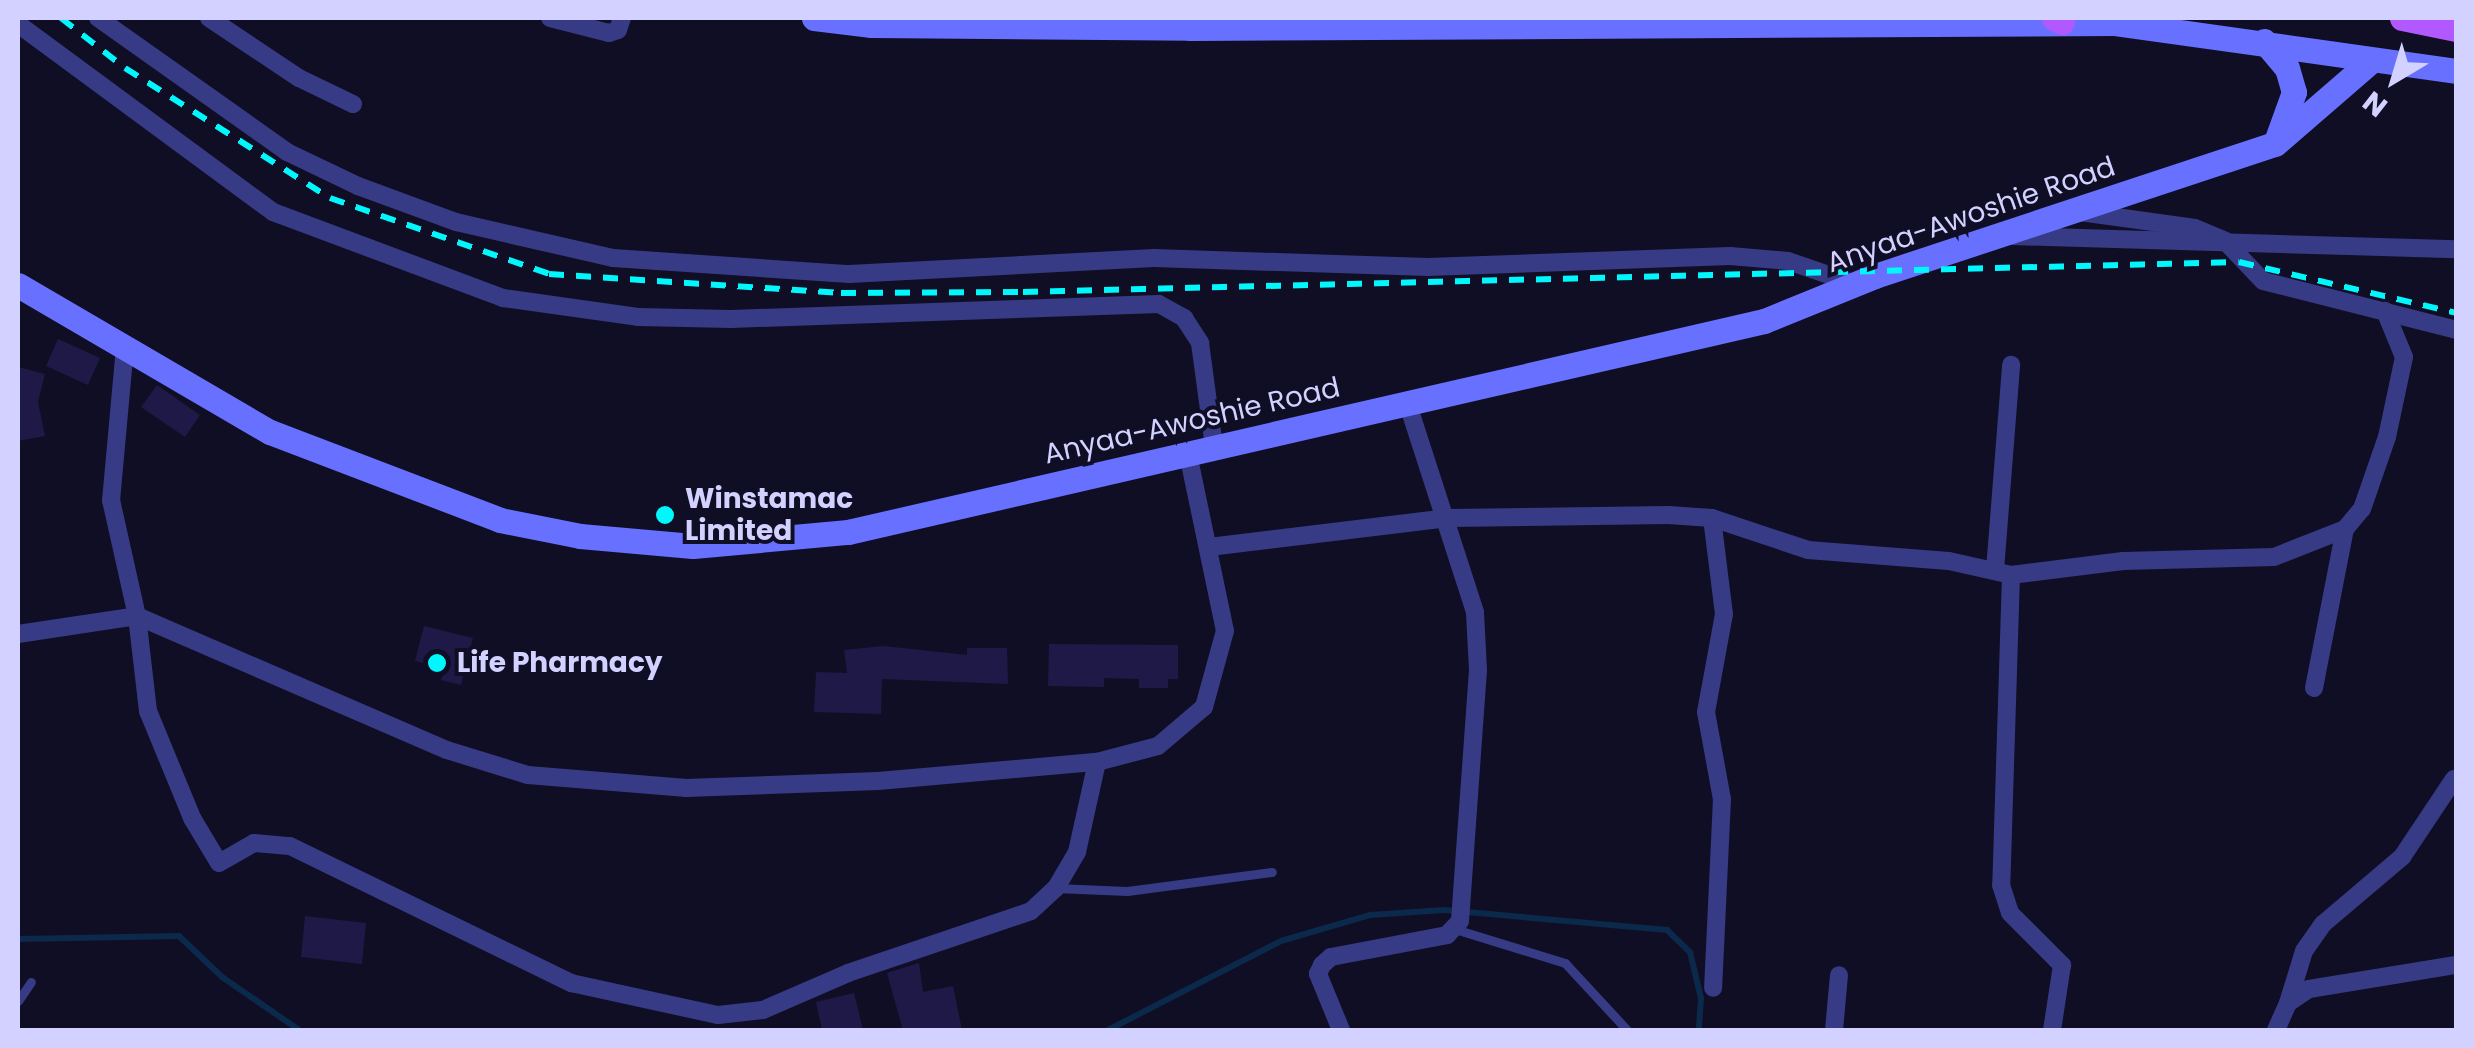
<!DOCTYPE html>
<style>
body{margin:0}
#map{position:relative;width:2474px;height:1048px;overflow:hidden;background:#100e25;font-family:Poppins,sans-serif}
div>[style]{position:absolute}
[style*='--x']{left:calc(var(--x)*1px);top:calc(var(--y)*1px);width:calc(var(--w)*1px);rotate:calc(var(--a)*1deg)}
.stream>*{height:6px;margin:-3px;padding:0 3px;transform-origin:3px;border-radius:3px;background:#0b294b}
.building>*{inset:0;background:#1e1946}
.lane>*{height:9px;margin:-4.5px;padding:0 4.5px;transform-origin:4.5px;border-radius:4.5px;background:#373b85}
.street>*{height:18px;margin:-9px;padding:0 9px;transform-origin:9px;border-radius:9px;background:#373b85}
.secondary>*{height:25px;margin:-12.5px;padding:0 12.5px;transform-origin:12.5px;border-radius:12.5px;background:#6871ff}
.primary>*{height:25px;margin:-12.5px;padding:0 12.5px;transform-origin:12.5px;border-radius:12.5px;background:#b258ff}
.rail>*{height:6px;margin-top:-3px;transform-origin:0;background:repeating-linear-gradient(90deg,#00f8fc 0 15px,transparent 0 27px)}
.dots>*{width:28px;height:28px;translate:-50% -50%;box-sizing:border-box;border:5px solid #100e25;border-radius:50%}
span{translate:-50% -50%;white-space:nowrap;text-align:center;line-height:1.15;-webkit-text-stroke:8px #100e25;paint-order:stroke}
.street-label{font-size:28px;color:#d2d1ff}
.poi-label{font-size:28px;color:#d2d1ff;font-weight:700}
.left{translate:0 -50%;text-align:left}
.frame{position:absolute;inset:0;border:20px solid #d2d1ff;pointer-events:none}
.north{position:absolute;left:2344px;top:30px;width:100px;height:100px;-webkit-text-stroke:8px #100e25;paint-order:stroke;rotate:218deg;font-size:28px;font-weight:700;line-height:40px;text-align:center;color:#d2d1ff}
.north::after{content:'';display:block;margin:auto;width:35px;height:45px;background:#d2d1ff;clip-path:polygon(50% 0,100% 100%,50% 72%,0 100%)}
</style>
<div id="map">
<div class="stream">
<div style="--x:18;--y:939;--w:161;--a:-1.1"></div>
<div style="--x:179;--y:936;--w:59;--a:43.6"></div>
<div style="--x:222;--y:977;--w:93;--a:34.5"></div>
<div style="--x:1108;--y:1030;--w:195;--a:-27.2"></div>
<div style="--x:1281;--y:941;--w:93;--a:-16.3"></div>
<div style="--x:1370;--y:915;--w:74;--a:-3.9"></div>
<div style="--x:1444;--y:910;--w:224;--a:5.1"></div>
<div style="--x:1667;--y:930;--w:32;--a:44"></div>
<div style="--x:1690;--y:952;--w:47;--a:76.6"></div>
<div style="--x:1701;--y:998;--w:32;--a:94"></div>
</div>
<div class="building">
<div style="clip-path:polygon(58px 339px,100px 358px,88px 385px,46px 366px)"></div>
<div style="clip-path:polygon(18px 367px,45px 374px,38px 402px,45px 436px,18px 441px)"></div>
<div style="clip-path:polygon(157px 385px,200px 415px,185px 437px,141px 407px)"></div>
<div style="clip-path:polygon(424px 626px,473px 638px,461px 685px,441px 680px,444px 669px,415px 661px)"></div>
<div style="clip-path:polygon(1049px 644px,1178px 645px,1178px 679px,1168px 679px,1168px 688px,1139px 688px,1139px 679px,1104px 678px,1104px 687px,1048px 686px)"></div>
<div style="clip-path:polygon(883px 646px,967px 655px,967px 648px,1007px 648px,1008px 684px,882px 679px,881px 714px,814px 712px,816px 672px,847px 673px,844px 650px)"></div>
<div style="clip-path:polygon(305px 916px,366px 923px,362px 964px,301px 957px)"></div>
<div style="clip-path:polygon(919px 963px,923px 992px,953px 986px,962px 1030px,903px 1030px,887px 973px)"></div>
<div style="clip-path:polygon(854px 993px,863px 1030px,822px 1030px,816px 1002px)"></div>
</div>
<div class="lane">
<div style="--x:1056;--y:888;--w:71;--a:2.4"></div>
<div style="--x:1127;--y:891;--w:146;--a:-7.5"></div>
<div style="--x:1458;--y:930;--w:112;--a:17.1"></div>
<div style="--x:1565;--y:963;--w:91;--a:47.2"></div>
<div style="--x:18;--y:1001;--w:23;--a:-56"></div>
</div>
<div class="street">
<div style="--x:98;--y:18;--w:232;--a:35.3"></div>
<div style="--x:287;--y:152;--w:79;--a:25.6"></div>
<div style="--x:358;--y:186;--w:104;--a:20.2"></div>
<div style="--x:456;--y:222;--w:161;--a:12.9"></div>
<div style="--x:613;--y:258;--w:237;--a:3.9"></div>
<div style="--x:849;--y:274;--w:305;--a:-3"></div>
<div style="--x:1154;--y:258;--w:274;--a:1.9"></div>
<div style="--x:1428;--y:267;--w:302;--a:-2.1"></div>
<div style="--x:1730;--y:256;--w:58;--a:4.9"></div>
<div style="--x:1788;--y:261;--w:71;--a:18.9"></div>
<div style="--x:209;--y:18;--w:108;--a:33.7"></div>
<div style="--x:299;--y:78;--w:60;--a:25.7"></div>
<div style="--x:550;--y:18;--w:61;--a:14.3"></div>
<div style="--x:609;--y:33;--w:9;--a:-18"></div>
<div style="--x:618;--y:30;--w:13;--a:-72"></div>
<div style="--x:18;--y:24;--w:317;--a:36.4"></div>
<div style="--x:273;--y:212;--w:246;--a:20.5"></div>
<div style="--x:503;--y:298;--w:136;--a:8"></div>
<div style="--x:638;--y:317;--w:93;--a:1.2"></div>
<div style="--x:731;--y:319;--w:428;--a:-2"></div>
<div style="--x:1159;--y:304;--w:29;--a:29"></div>
<div style="--x:1184;--y:318;--w:30;--a:57"></div>
<div style="--x:1200;--y:343;--w:104;--a:82.3"></div>
<div style="--x:2080;--y:212;--w:116;--a:7.9"></div>
<div style="--x:2195;--y:228;--w:33;--a:23"></div>
<div style="--x:2225;--y:241;--w:55;--a:46.5"></div>
<div style="--x:2263;--y:281;--w:199;--a:14.2"></div>
<div style="--x:2012;--y:236;--w:444;--a:1.7"></div>
<div style="--x:125;--y:347;--w:154;--a:95.2"></div>
<div style="--x:111;--y:500;--w:119;--a:77.4"></div>
<div style="--x:137;--y:616;--w:338;--a:23.4"></div>
<div style="--x:447;--y:750;--w:85;--a:17.2"></div>
<div style="--x:528;--y:775;--w:159;--a:4.7"></div>
<div style="--x:686;--y:788;--w:192;--a:-2.1"></div>
<div style="--x:878;--y:781;--w:220;--a:-5"></div>
<div style="--x:1097;--y:762;--w:63;--a:-14.7"></div>
<div style="--x:1158;--y:746;--w:60;--a:-40.3"></div>
<div style="--x:1204;--y:707;--w:79;--a:-74.6"></div>
<div style="--x:1225;--y:631;--w:181;--a:-101.8"></div>
<div style="--x:1712;--y:518;--w:97;--a:82.9"></div>
<div style="--x:1724;--y:614;--w:100;--a:100.4"></div>
<div style="--x:1706;--y:712;--w:88;--a:79.6"></div>
<div style="--x:1722;--y:799;--w:189;--a:92.7"></div>
<div style="--x:1209;--y:547;--w:241;--a:-6.9"></div>
<div style="--x:1448;--y:518;--w:220;--a:-0.8"></div>
<div style="--x:1668;--y:515;--w:44;--a:3.9"></div>
<div style="--x:1712;--y:518;--w:101;--a:18.4"></div>
<div style="--x:1808;--y:550;--w:141;--a:4.5"></div>
<div style="--x:1949;--y:561;--w:64;--a:12.7"></div>
<div style="--x:2011;--y:575;--w:113;--a:-7.1"></div>
<div style="--x:2123;--y:561;--w:151;--a:-1.5"></div>
<div style="--x:2274;--y:557;--w:76;--a:-21.5"></div>
<div style="--x:2345;--y:529;--w:26;--a:-50"></div>
<div style="--x:2362;--y:509;--w:76;--a:-70.9"></div>
<div style="--x:2387;--y:437;--w:82;--a:-78"></div>
<div style="--x:2404;--y:357;--w:50;--a:-112.4"></div>
<div style="--x:1995;--y:570;--w:206;--a:-85.5"></div>
<div style="--x:2011;--y:575;--w:310;--a:91.8"></div>
<div style="--x:2001;--y:885;--w:29;--a:72"></div>
<div style="--x:2010;--y:913;--w:74;--a:45"></div>
<div style="--x:2062;--y:965;--w:66;--a:98.7"></div>
<div style="--x:18;--y:634;--w:120;--a:-8.6"></div>
<div style="--x:137;--y:616;--w:96;--a:83.4"></div>
<div style="--x:148;--y:711;--w:116;--a:67.6"></div>
<div style="--x:192;--y:818;--w:52;--a:59"></div>
<div style="--x:219;--y:863;--w:40;--a:-29.7"></div>
<div style="--x:254;--y:843;--w:36;--a:5"></div>
<div style="--x:290;--y:846;--w:313;--a:26"></div>
<div style="--x:571;--y:983;--w:150;--a:12.3"></div>
<div style="--x:718;--y:1015;--w:45;--a:-6.3"></div>
<div style="--x:763;--y:1010;--w:93;--a:-23.5"></div>
<div style="--x:848;--y:973;--w:193;--a:-18.7"></div>
<div style="--x:1031;--y:911;--w:34;--a:-43"></div>
<div style="--x:1056;--y:888;--w:42;--a:-59.7"></div>
<div style="--x:1077;--y:852;--w:92;--a:-77.5"></div>
<div style="--x:2314;--y:688;--w:162;--a:-79"></div>
<div style="--x:2288;--y:1003;--w:54;--a:-72.9"></div>
<div style="--x:2304;--y:951;--w:33;--a:-55"></div>
<div style="--x:2323;--y:924;--w:104;--a:-40.3"></div>
<div style="--x:2402;--y:857;--w:94;--a:-56.3"></div>
<div style="--x:1341;--y:1030;--w:61;--a:-112.3"></div>
<div style="--x:1318;--y:974;--w:10;--a:-66"></div>
<div style="--x:1322;--y:965;--w:12;--a:-42"></div>
<div style="--x:1331;--y:957;--w:118;--a:-10.7"></div>
<div style="--x:1447;--y:935;--w:19;--a:-47"></div>
<div style="--x:1460;--y:921;--w:252;--a:-85.9"></div>
<div style="--x:1478;--y:670;--w:58;--a:-93"></div>
<div style="--x:1475;--y:612;--w:221;--a:-107.9"></div>
<div style="--x:1834;--y:1030;--w:55;--a:-84.8"></div>
<div style="--x:2276;--y:1030;--w:30;--a:-66"></div>
<div style="--x:2288;--y:1003;--w:25;--a:-34"></div>
<div style="--x:2309;--y:989;--w:149;--a:-9.3"></div>
</div>
<div class="secondary">
<div style="--x:814;--y:18;--w:58;--a:6.9"></div>
<div style="--x:872;--y:25;--w:319;--a:0.5"></div>
<div style="--x:1191;--y:28;--w:924;--a:-0.31"></div>
<div style="--x:2115;--y:23;--w:344;--a:8"></div>
<div style="--x:2264;--y:41;--w:35;--a:50"></div>
<div style="--x:2287;--y:68;--w:25;--a:74"></div>
<div style="--x:2294;--y:92;--w:50;--a:109.9"></div>
<div style="--x:18;--y:285;--w:292;--a:30.3"></div>
<div style="--x:270;--y:432;--w:246;--a:20.9"></div>
<div style="--x:500;--y:520;--w:82;--a:11.3"></div>
<div style="--x:580;--y:536;--w:113;--a:5.1"></div>
<div style="--x:693;--y:546;--w:156;--a:-5.2"></div>
<div style="--x:848;--y:532;--w:940;--a:-12.97"></div>
<div style="--x:1764;--y:321;--w:120;--a:-22.1"></div>
<div style="--x:1875;--y:276;--w:421;--a:-18.3"></div>
<div style="--x:2275;--y:144;--w:128;--a:-40.9"></div>
</div>
<div class="primary">
<div style="--x:2054;--y:18;--w:9;--a:27"></div>
<div style="--x:2402;--y:18;--w:55;--a:11.5"></div>
</div>
<div class="rail">
<div style="--x:61;--y:18;--w:81;--a:38"></div>
<div style="--x:125;--y:68;--w:243;--a:32.4"></div>
<div style="--x:330;--y:198;--w:232;--a:19.1"></div>
<div style="--x:549;--y:274;--w:293;--a:3.7"></div>
<div style="--x:841;--y:293;--w:182;--a:-0.3"></div>
<div style="--x:1023;--y:292;--w:1216;--a:-1.41"></div>
<div style="--x:2239;--y:262;--w:223;--a:13.2"></div>
</div>
<div class="dots">
<div style="left:665px;top:515px;background:#00f8fc"></div>
<div style="left:437px;top:663px;background:#00f8fc"></div>
</div>
<div class="street-label">
<span style="left:1971px;top:215px;rotate:-19deg">Anyaa-Awoshie Road</span>
<span style="left:1192px;top:421px;rotate:-13deg">Anyaa-Awoshie Road</span>
</div>
<div class="poi-label">
<span class="left" style="left:685px;top:515px">Winstamac<br>Limited</span>
<span class="left" style="left:457px;top:663px">Life Pharmacy</span>
</div>
<div class="frame"></div>
<div class="north">N</div>
</div>
